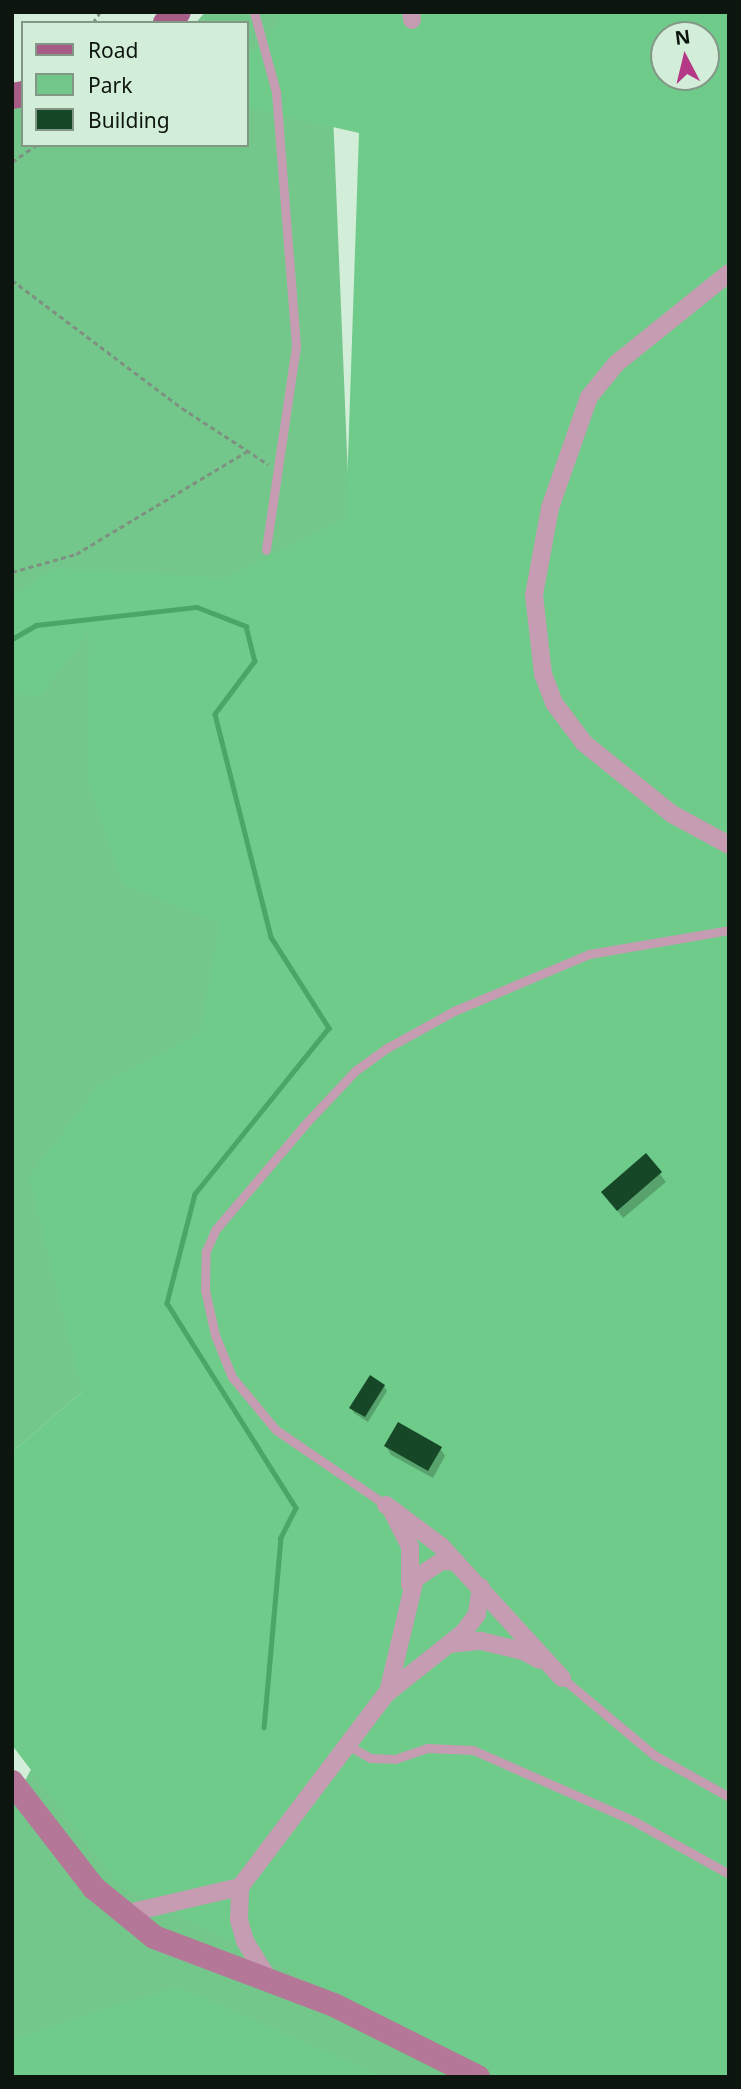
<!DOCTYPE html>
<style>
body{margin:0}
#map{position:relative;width:741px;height:2089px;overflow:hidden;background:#d2edd8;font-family:"Noto Sans",sans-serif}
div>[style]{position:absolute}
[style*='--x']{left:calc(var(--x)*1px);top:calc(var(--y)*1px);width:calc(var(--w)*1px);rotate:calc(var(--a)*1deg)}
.green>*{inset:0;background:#74c78b}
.forest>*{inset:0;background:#6ecb89}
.shadow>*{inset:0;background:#0003}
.stream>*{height:4.5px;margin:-2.25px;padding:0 2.25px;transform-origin:2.25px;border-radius:2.25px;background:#48a666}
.building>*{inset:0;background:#164828}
.path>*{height:2.5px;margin-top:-1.25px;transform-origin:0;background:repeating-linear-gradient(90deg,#7d9081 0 5px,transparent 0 8.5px)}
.lane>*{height:9px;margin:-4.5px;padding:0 4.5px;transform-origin:4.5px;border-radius:4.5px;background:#c69cb2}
.street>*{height:18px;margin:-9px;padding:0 9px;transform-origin:9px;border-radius:9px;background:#c69cb2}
.secondary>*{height:24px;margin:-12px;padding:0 12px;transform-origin:12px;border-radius:12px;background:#b57798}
.primary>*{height:26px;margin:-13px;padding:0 13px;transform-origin:13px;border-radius:13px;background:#a75c86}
span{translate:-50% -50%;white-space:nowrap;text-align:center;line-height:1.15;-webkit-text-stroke:7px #d2edd8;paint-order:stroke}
.frame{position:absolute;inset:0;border:14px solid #0c150e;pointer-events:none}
.legend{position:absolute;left:21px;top:21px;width:228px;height:126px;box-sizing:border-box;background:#d2edd8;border:2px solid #839787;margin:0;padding:9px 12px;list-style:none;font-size:21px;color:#0c150e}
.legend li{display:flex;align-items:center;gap:14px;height:35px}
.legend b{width:35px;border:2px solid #839787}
.north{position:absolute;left:650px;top:21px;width:70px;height:70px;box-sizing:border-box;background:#d2edd8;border:2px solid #839787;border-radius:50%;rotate:353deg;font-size:19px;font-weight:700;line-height:28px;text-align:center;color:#0c150e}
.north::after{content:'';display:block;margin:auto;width:24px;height:32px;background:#b53886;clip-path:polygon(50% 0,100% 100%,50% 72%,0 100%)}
</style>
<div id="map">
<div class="green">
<div style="clip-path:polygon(evenodd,205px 12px,309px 12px,330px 41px,355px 646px,426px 12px,729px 12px,729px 2077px,12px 2077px,12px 1806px,439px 981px,82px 1392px,12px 1452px,12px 104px,23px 100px,23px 145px,247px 145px,247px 23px,196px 23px,205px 12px,664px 35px,706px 35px,706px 77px,664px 77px,664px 35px)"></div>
</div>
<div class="forest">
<div style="clip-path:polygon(evenodd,279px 12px,729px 12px,729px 2077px,499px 2077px,118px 1884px,12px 1745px,12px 1452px,82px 1392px,29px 1177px,98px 1086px,200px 1033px,220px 923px,123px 884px,88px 780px,89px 633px,40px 696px,12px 694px,12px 596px,54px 568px,226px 578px,346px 518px,359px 133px,247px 107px,247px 56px,278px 25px,279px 12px,664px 35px,706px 35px,706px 77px,664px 77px,664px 35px)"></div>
<div style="clip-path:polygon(178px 1986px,178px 1987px,384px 2077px,12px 2077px,12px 2040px)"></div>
</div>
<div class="shadow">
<div style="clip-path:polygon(646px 1156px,666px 1182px,623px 1218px,603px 1192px)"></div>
<div style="clip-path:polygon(384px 1386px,387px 1391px,368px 1422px,354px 1413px,351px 1408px)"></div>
<div style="clip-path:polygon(386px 1446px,440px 1448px,445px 1456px,433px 1478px,391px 1455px)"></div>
</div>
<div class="stream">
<div style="--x:12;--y:639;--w:28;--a:-30"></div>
<div style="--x:36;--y:625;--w:162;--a:-6.4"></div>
<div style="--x:197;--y:607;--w:53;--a:21.2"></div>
<div style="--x:246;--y:626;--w:36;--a:76"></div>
<div style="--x:255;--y:661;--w:66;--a:127"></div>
<div style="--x:215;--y:714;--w:230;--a:75.9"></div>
<div style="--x:271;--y:937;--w:108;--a:57.5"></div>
<div style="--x:329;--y:1028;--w:213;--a:128.9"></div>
<div style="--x:195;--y:1194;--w:113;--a:104.4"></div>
<div style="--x:167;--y:1303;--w:242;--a:57.8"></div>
<div style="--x:296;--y:1508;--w:34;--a:117"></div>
<div style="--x:281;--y:1538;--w:190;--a:95.1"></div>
</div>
<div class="building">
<div style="clip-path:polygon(646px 1153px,662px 1172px,617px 1211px,601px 1192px)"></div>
<div style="clip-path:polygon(370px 1375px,385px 1385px,365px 1417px,349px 1408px)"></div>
<div style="clip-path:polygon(398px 1422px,442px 1447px,428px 1471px,384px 1446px)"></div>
</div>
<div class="path">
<div style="--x:93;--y:23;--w:13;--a:-58"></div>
<div style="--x:12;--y:162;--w:29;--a:-35"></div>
<div style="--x:12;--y:280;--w:213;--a:37"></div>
<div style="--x:182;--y:408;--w:103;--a:33.1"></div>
<div style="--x:12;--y:572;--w:66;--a:-15.7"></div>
<div style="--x:76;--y:554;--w:202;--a:-31"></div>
</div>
<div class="lane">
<div style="--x:254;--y:12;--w:83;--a:74.6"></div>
<div style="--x:276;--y:92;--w:255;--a:85.5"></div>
<div style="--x:296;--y:346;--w:206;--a:98.4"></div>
<div style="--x:386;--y:1505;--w:133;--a:-145.7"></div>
<div style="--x:276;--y:1430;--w:69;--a:-129.7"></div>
<div style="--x:232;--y:1377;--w:45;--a:-112"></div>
<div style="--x:215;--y:1335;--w:46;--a:-102.5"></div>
<div style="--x:205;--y:1290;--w:39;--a:-89"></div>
<div style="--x:206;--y:1251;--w:24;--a:-66"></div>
<div style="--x:216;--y:1229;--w:140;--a:-49.6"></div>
<div style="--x:307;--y:1122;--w:70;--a:-46.7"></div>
<div style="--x:355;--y:1071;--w:39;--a:-36"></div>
<div style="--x:387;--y:1048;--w:77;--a:-28.9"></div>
<div style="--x:454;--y:1011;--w:147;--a:-22.9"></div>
<div style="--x:589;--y:954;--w:142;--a:-9.7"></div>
<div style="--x:562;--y:1678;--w:120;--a:39.9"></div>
<div style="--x:654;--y:1755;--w:86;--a:29.2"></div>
<div style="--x:347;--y:1745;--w:26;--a:29"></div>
<div style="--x:370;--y:1758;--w:25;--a:2"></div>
<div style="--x:395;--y:1759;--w:34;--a:-19"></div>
<div style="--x:427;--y:1748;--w:46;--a:2.5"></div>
<div style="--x:473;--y:1750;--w:174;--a:23.8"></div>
<div style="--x:632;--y:1820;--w:111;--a:29.1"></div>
</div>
<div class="street">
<div style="--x:411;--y:12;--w:8;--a:83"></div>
<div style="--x:729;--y:273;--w:145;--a:141.2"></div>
<div style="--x:616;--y:364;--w:43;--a:129.3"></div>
<div style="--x:589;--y:397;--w:118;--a:109.4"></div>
<div style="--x:550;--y:508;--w:88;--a:100.4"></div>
<div style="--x:534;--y:595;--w:80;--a:83.5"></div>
<div style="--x:543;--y:674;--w:31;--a:69"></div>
<div style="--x:554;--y:703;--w:50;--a:53.1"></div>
<div style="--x:584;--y:743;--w:113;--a:38.9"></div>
<div style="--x:672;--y:814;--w:65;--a:28.5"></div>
<div style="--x:386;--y:1505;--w:69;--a:36.7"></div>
<div style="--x:441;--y:1546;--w:179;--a:47.5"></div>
<div style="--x:393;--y:1513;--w:38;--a:63"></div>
<div style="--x:410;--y:1547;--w:38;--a:90"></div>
<div style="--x:450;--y:1644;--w:31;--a:-6"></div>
<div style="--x:481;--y:1641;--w:43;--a:13.4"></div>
<div style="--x:523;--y:1651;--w:19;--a:28"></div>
<div style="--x:389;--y:1688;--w:112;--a:-76.6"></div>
<div style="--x:415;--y:1579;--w:32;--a:-34"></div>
<div style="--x:442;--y:1561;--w:14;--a:4"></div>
<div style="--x:124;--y:1914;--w:119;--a:-13.1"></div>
<div style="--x:267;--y:1977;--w:42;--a:-121.4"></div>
<div style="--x:245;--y:1941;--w:22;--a:-106"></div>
<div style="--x:239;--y:1920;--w:33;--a:-88"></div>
<div style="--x:240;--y:1887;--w:242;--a:-52.9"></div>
<div style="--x:386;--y:1694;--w:100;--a:-38.5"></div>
<div style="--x:464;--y:1632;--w:22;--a:-54"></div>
<div style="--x:477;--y:1614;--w:27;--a:-82"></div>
</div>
<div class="secondary">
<div style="--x:12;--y:1782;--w:134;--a:52.3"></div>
<div style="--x:94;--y:1888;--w:77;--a:39.2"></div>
<div style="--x:154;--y:1937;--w:192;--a:20.7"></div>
<div style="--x:334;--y:2005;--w:161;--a:26.6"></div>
</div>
<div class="primary">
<div style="--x:166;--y:23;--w:16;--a:-43"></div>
<div style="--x:12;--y:96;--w:11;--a:-10"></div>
</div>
<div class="frame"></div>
<ul class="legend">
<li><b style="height:9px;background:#a75c86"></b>Road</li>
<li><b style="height:19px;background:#74c78b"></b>Park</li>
<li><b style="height:19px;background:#164828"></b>Building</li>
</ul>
<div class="north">N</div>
</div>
